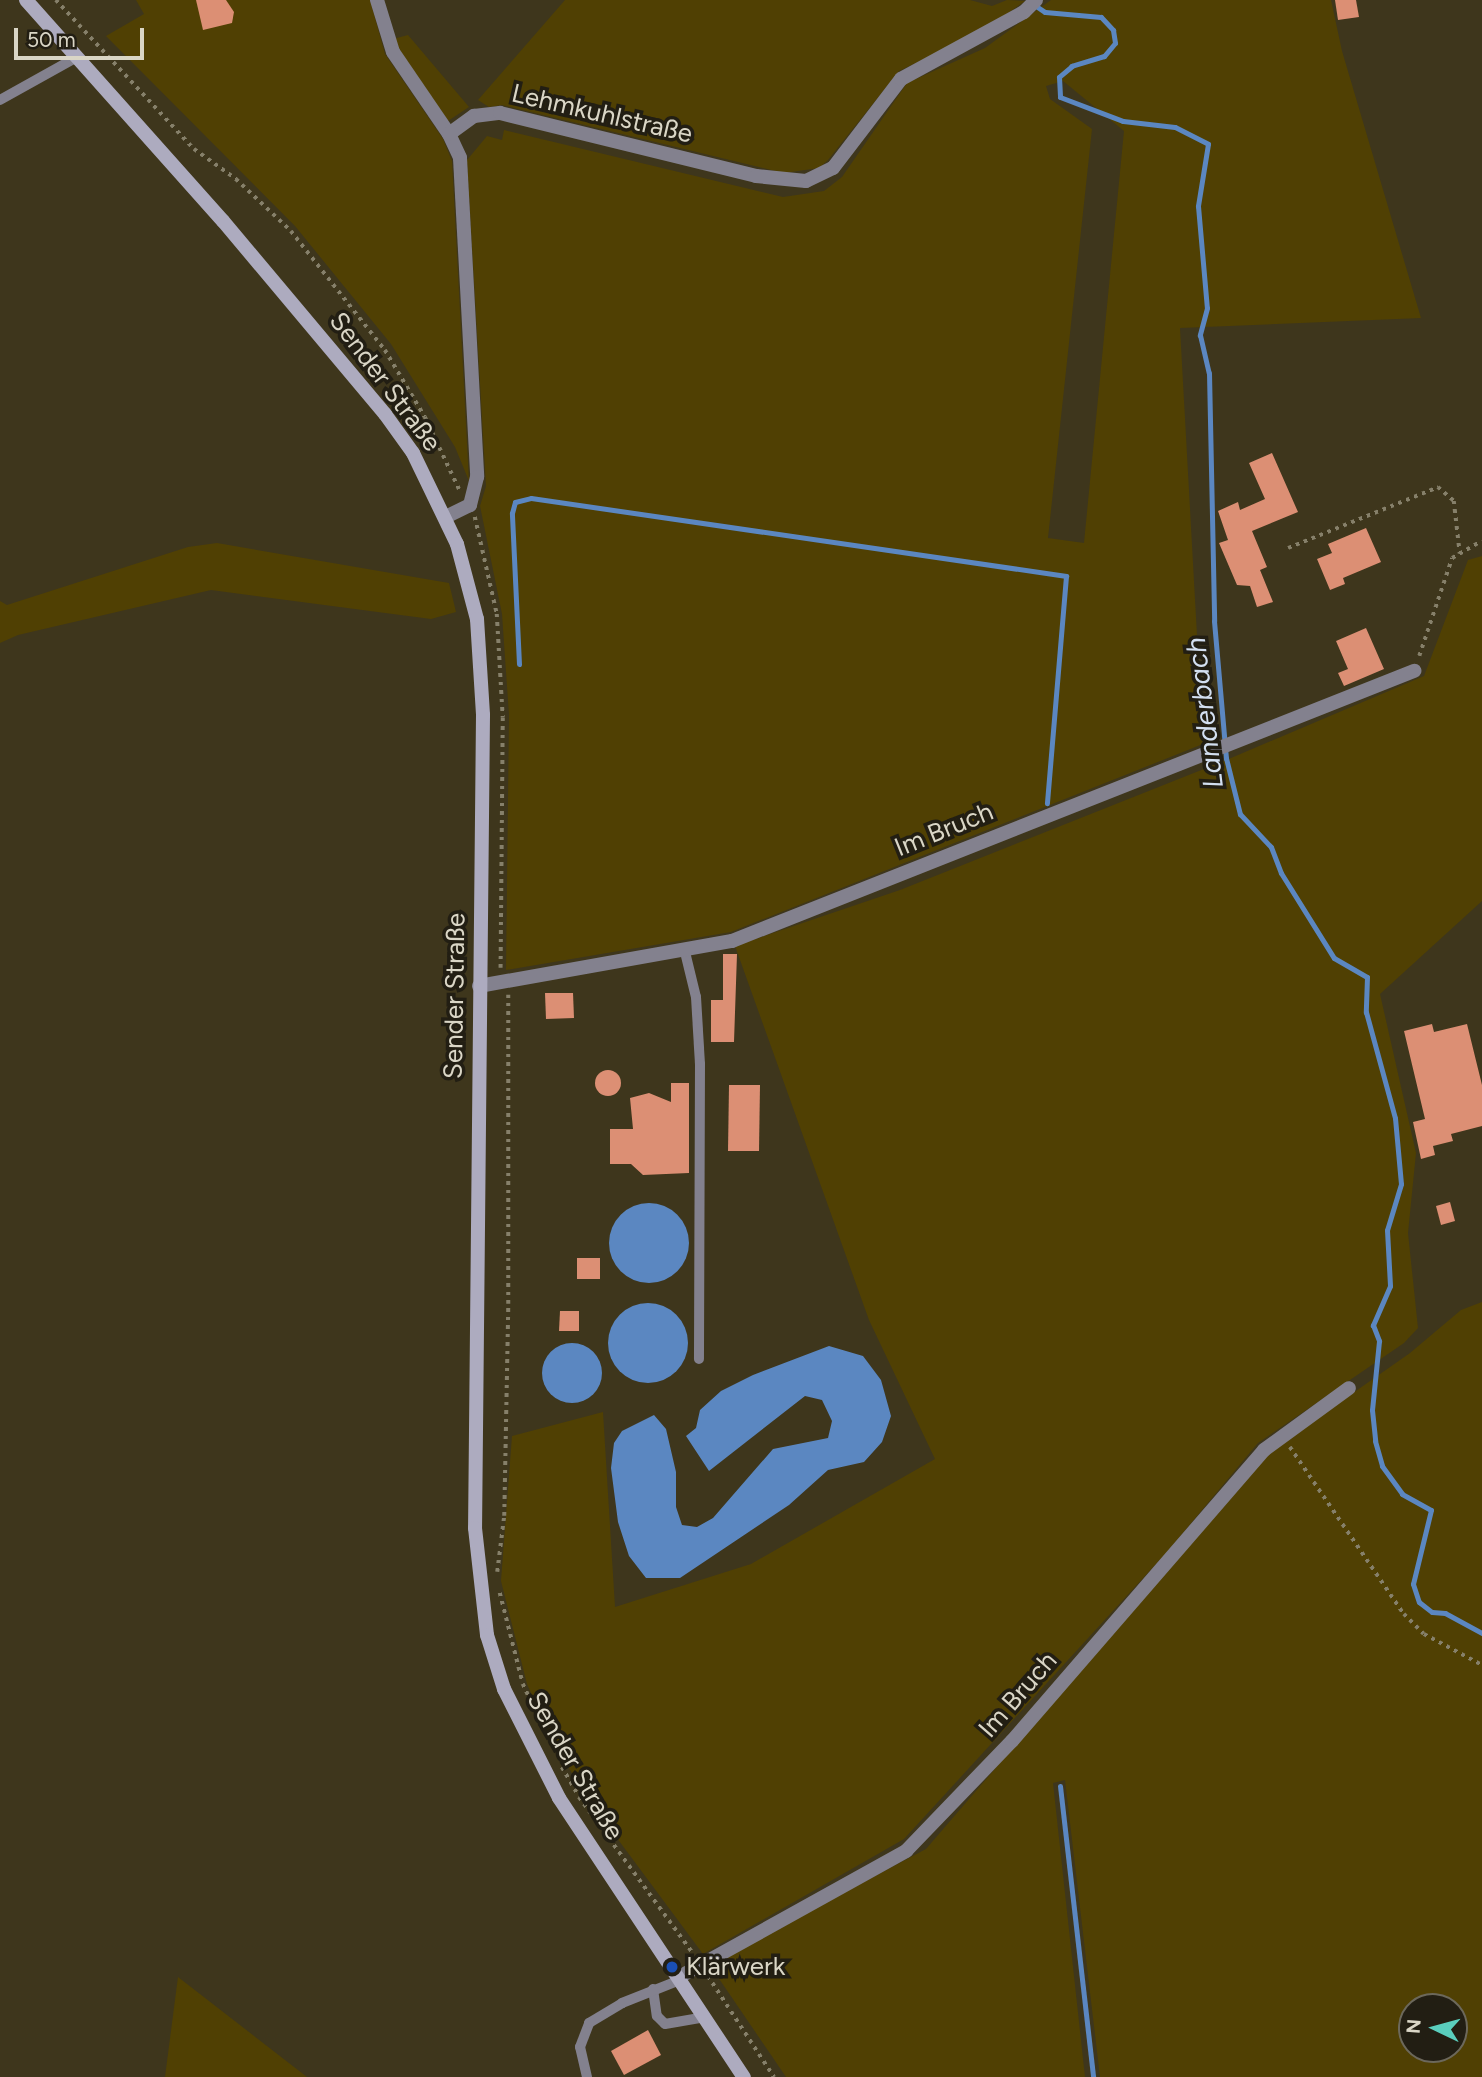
<!DOCTYPE html>
<meta charset="utf-8">
<style>
body{margin:0}
#map{position:relative;width:1482px;height:2077px;overflow:hidden;background:#3e361c;font-family:Figtree,sans-serif}
div>[style]{position:absolute}
[style*='--x']{left:calc(var(--x)*1px);top:calc(var(--y)*1px);width:calc(var(--w)*1px);rotate:calc(var(--a)*1deg)}
.green>*{inset:0;background:#504003}
.water>*{inset:0;background:#5b87c1}
.round{border-radius:50%}
.stream>*{height:5px;margin:-2.5px;padding:0 2.5px;transform-origin:2.5px;border-radius:2.5px;background:#5b87c1}
.building>*{inset:0;background:#dc8f74}
.path>*{height:3.5px;margin-top:-1.75px;transform-origin:0;background:repeating-linear-gradient(90deg,#86806a 0 3.5px,transparent 0 8.5px)}
.lane>*{height:10px;margin:-5px;padding:0 5px;transform-origin:5px;border-radius:5px;background:#83818e}
.street>*{height:14px;margin:-7px;padding:0 7px;transform-origin:7px;border-radius:7px;background:#83818e}
.secondary>*{height:14px;margin:-7px;padding:0 7px;transform-origin:7px;border-radius:7px;background:#adabbf}
.dots>*{width:19px;height:19px;translate:-50% -50%;box-sizing:border-box;border:4px solid #221e13;border-radius:50%}
span{translate:-50% -50%;white-space:nowrap;text-align:center;line-height:1.15;-webkit-text-stroke:7px #221e13;paint-order:stroke}
.street-label{font-size:26px;color:#dad6c6}
.poi-label{font-size:26px;color:#dad6c6}
.left{translate:0 -50%;text-align:left}
.water-label{font-size:28px;color:#d3dff0;font-style:italic}
.north{position:absolute;left:1398px;top:1993px;width:70px;height:70px;box-sizing:border-box;background:#221e13;border:2px solid #6c685b;border-radius:50%;rotate:275deg;font-size:19px;font-weight:700;line-height:28px;text-align:center;color:#dad6c6}
.north::after{content:'';display:block;margin:auto;width:24px;height:32px;background:#5acebd;clip-path:polygon(50% 0,100% 100%,50% 72%,0 100%)}
.scale{position:absolute;left:14px;top:28px;width:130px;height:32px;box-sizing:border-box;border:4px solid #dad6c6;border-top:0;padding-left:9px;font-size:21px;line-height:24px;white-space:nowrap;color:#dad6c6;-webkit-text-stroke:5px #221e13;paint-order:stroke}
</style>
<div id="map">
<div class="green">
<div style="clip-path:polygon(136px 0,370px 0,385px 54px,443px 139px,452px 161px,469px 481px,455px 447px,391px 344px,295px 226px,106px 36px,144px 14px)"></div>
<div style="clip-path:polygon(565px 0,970px 0,992px 6px,1007px 0,1025px 1px,982px 31px,899px 71px,828px 160px,819px 168px,784px 173px,502px 105px,489px 107px,478px 100px)"></div>
<div style="clip-path:polygon(evenodd,1051px 0,1331px 0,1342px 51px,1421px 318px,1180px 328px,1203px 744px,731px 932px,506px 970px,509px 715px,502px 614px,480px 506px,486px 486px,467px 160px,487px 136px,502px 140px,504px 130px,783px 197px,824px 191px,842px 177px,907px 83px,985px 48px,1051px 0,1063px 81px,1124px 131px,1084px 543px,1048px 538px,1092px 129px,1050px 99px,1046px 86px,1063px 81px)"></div>
<div style="clip-path:polygon(408px 35px,469px 107px,448px 121px,397px 50px,393px 39px)"></div>
<div style="clip-path:polygon(217px 543px,449px 583px,456px 612px,431px 619px,211px 590px,18px 635px,0 643px,0 601px,7px 605px,188px 547px)"></div>
<div style="clip-path:polygon(1482px 556px,1482px 901px,1380px 994px,1416px 1153px,1408px 1233px,1418px 1328px,1404px 1343px,1258px 1443px,1166px 1553px,904px 1839px,703px 1954px,585px 1795px,551px 1738px,527px 1684px,501px 1581px,512px 1436px,603px 1412px,615px 1607px,751px 1564px,935px 1459px,869px 1320px,735px 946px,900px 890px,1224px 761px,1424px 676px,1468px 560px)"></div>
<div style="clip-path:polygon(evenodd,1482px 1302px,1482px 2077px,1100px 2077px,1065px 1780px,1053px 1783px,1085px 2077px,786px 2077px,709px 1964px,926px 1849px,1266px 1454px,1410px 1353px,1461px 1310px,1482px 1302px,1412px 2007px,1454px 2007px,1454px 2049px,1412px 2049px,1412px 2007px)"></div>
<div style="clip-path:polygon(178px 1977px,307px 2077px,165px 2077px)"></div>
</div>
<div class="water">
<div class="round" style="left:609px;top:1203px;width:80px;height:80px"></div>
<div class="round" style="left:608px;top:1303px;width:80px;height:80px"></div>
<div class="round" style="left:542px;top:1343px;width:60px;height:60px"></div>
<div style="clip-path:polygon(829px 1346px,863px 1356px,881px 1380px,891px 1416px,882px 1442px,864px 1462px,828px 1470px,789px 1505px,680px 1578px,646px 1578px,629px 1556px,618px 1522px,611px 1468px,614px 1443px,622px 1431px,654px 1415px,666px 1429px,676px 1472px,676px 1507px,682px 1525px,697px 1527px,713px 1518px,773px 1449px,828px 1438px,832px 1421px,822px 1400px,805px 1396px,709px 1471px,686px 1436px,696px 1428px,700px 1410px,721px 1391px,753px 1375px)"></div>
</div>
<div class="stream">
<div style="--x:1033;--y:4;--w:14;--a:34"></div>
<div style="--x:1045;--y:12;--w:56;--a:5.1"></div>
<div style="--x:1101;--y:17;--w:18;--a:47"></div>
<div style="--x:1113;--y:30;--w:13;--a:81"></div>
<div style="--x:1115;--y:43;--w:17;--a:130"></div>
<div style="--x:1104;--y:56;--w:34;--a:163"></div>
<div style="--x:1072;--y:66;--w:17;--a:140"></div>
<div style="--x:1059;--y:77;--w:20;--a:87"></div>
<div style="--x:1060;--y:97;--w:67;--a:20.9"></div>
<div style="--x:1123;--y:121;--w:52;--a:6.6"></div>
<div style="--x:1175;--y:127;--w:37;--a:27"></div>
<div style="--x:1208;--y:144;--w:63;--a:99.2"></div>
<div style="--x:1198;--y:206;--w:102;--a:85"></div>
<div style="--x:1207;--y:308;--w:28;--a:105"></div>
<div style="--x:1200;--y:335;--w:39;--a:77"></div>
<div style="--x:1209;--y:373;--w:248;--a:88.8"></div>
<div style="--x:1214;--y:621;--w:138;--a:85"></div>
<div style="--x:1226;--y:758;--w:58;--a:76"></div>
<div style="--x:1240;--y:814;--w:45;--a:46.8"></div>
<div style="--x:1271;--y:847;--w:28;--a:69"></div>
<div style="--x:1281;--y:873;--w:100;--a:58.1"></div>
<div style="--x:1334;--y:958;--w:38;--a:30"></div>
<div style="--x:1367;--y:977;--w:35;--a:92"></div>
<div style="--x:1366;--y:1012;--w:110;--a:74.7"></div>
<div style="--x:1395;--y:1118;--w:66;--a:84.8"></div>
<div style="--x:1401;--y:1184;--w:48;--a:106.9"></div>
<div style="--x:1387;--y:1230;--w:56;--a:86.9"></div>
<div style="--x:1390;--y:1286;--w:43;--a:113.6"></div>
<div style="--x:1373;--y:1325;--w:17;--a:69"></div>
<div style="--x:1379;--y:1341;--w:69;--a:95.8"></div>
<div style="--x:1372;--y:1410;--w:31;--a:84"></div>
<div style="--x:1375;--y:1441;--w:26;--a:74"></div>
<div style="--x:1382;--y:1466;--w:34;--a:54"></div>
<div style="--x:1402;--y:1494;--w:33;--a:29"></div>
<div style="--x:1431;--y:1510;--w:76;--a:103.7"></div>
<div style="--x:1413;--y:1584;--w:19;--a:72"></div>
<div style="--x:1419;--y:1602;--w:16;--a:38"></div>
<div style="--x:1432;--y:1612;--w:13;--a:4"></div>
<div style="--x:1445;--y:1613;--w:42;--a:28.4"></div>
<div style="--x:519;--y:664;--w:151;--a:-92.7"></div>
<div style="--x:512;--y:513;--w:11;--a:-75"></div>
<div style="--x:515;--y:502;--w:16;--a:-14"></div>
<div style="--x:531;--y:498;--w:541;--a:8.29"></div>
<div style="--x:1066;--y:576;--w:228;--a:94.8"></div>
<div style="--x:1060;--y:1786;--w:293;--a:83.5"></div>
</div>
<div class="building">
<div style="clip-path:polygon(196px 0,226px 0,234px 12px,232px 23px,203px 30px)"></div>
<div style="clip-path:polygon(1335px 0,1356px 0,1359px 17px,1338px 20px)"></div>
<div style="clip-path:polygon(1272px 453px,1298px 512px,1252px 531px,1267px 567px,1260px 570px,1273px 602px,1257px 607px,1250px 586px,1237px 585px,1219px 543px,1228px 540px,1218px 511px,1238px 502px,1240px 510px,1265px 499px,1249px 463px)"></div>
<div style="clip-path:polygon(1366px 528px,1381px 562px,1343px 578px,1345px 584px,1330px 590px,1317px 559px,1332px 553px,1328px 544px)"></div>
<div style="clip-path:polygon(1366px 628px,1384px 669px,1344px 686px,1338px 673px,1348px 669px,1336px 641px)"></div>
<div style="clip-path:polygon(723px 954px,737px 954px,734px 1042px,711px 1042px,711px 1000px,723px 1000px)"></div>
<div style="clip-path:polygon(545px 993px,573px 993px,574px 1018px,546px 1019px)"></div>
<div style="clip-path:polygon(1432px 1024px,1434px 1032px,1467px 1024px,1482px 1085px,1482px 1126px,1451px 1134px,1453px 1141px,1433px 1146px,1435px 1155px,1421px 1159px,1413px 1122px,1425px 1119px,1404px 1031px)"></div>
<div class="round" style="left:595px;top:1070px;width:26px;height:26px"></div>
<div style="clip-path:polygon(671px 1083px,689px 1083px,689px 1173px,643px 1175px,631px 1164px,610px 1164px,610px 1129px,633px 1129px,630px 1098px,649px 1093px,671px 1102px)"></div>
<div style="clip-path:polygon(729px 1085px,760px 1085px,759px 1151px,728px 1151px)"></div>
<div style="clip-path:polygon(1450px 1202px,1455px 1221px,1441px 1225px,1436px 1206px)"></div>
<div style="clip-path:polygon(577px 1258px,600px 1258px,600px 1279px,577px 1279px)"></div>
<div style="clip-path:polygon(560px 1311px,579px 1311px,579px 1331px,559px 1331px)"></div>
<div style="clip-path:polygon(648px 2030px,661px 2055px,624px 2075px,611px 2051px)"></div>
</div>
<div class="path">
<div style="--x:56;--y:0;--w:203;--a:47.2"></div>
<div style="--x:194;--y:149;--w:52;--a:35.5"></div>
<div style="--x:236;--y:179;--w:76;--a:43.4"></div>
<div style="--x:291;--y:231;--w:152;--a:51.7"></div>
<div style="--x:385;--y:350;--w:78;--a:59.2"></div>
<div style="--x:425;--y:417;--w:80;--a:64.7"></div>
<div style="--x:475;--y:517;--w:99;--a:77.2"></div>
<div style="--x:497;--y:614;--w:104;--a:86.7"></div>
<div style="--x:503;--y:718;--w:250;--a:90.5"></div>
<div style="--x:1288;--y:548;--w:162;--a:-22.1"></div>
<div style="--x:1438;--y:487;--w:21;--a:41"></div>
<div style="--x:1454;--y:501;--w:53;--a:83.5"></div>
<div style="--x:1419;--y:656;--w:103;--a:-71.4"></div>
<div style="--x:1452;--y:558;--w:34;--a:-30"></div>
<div style="--x:1290;--y:1447;--w:202;--a:55.7"></div>
<div style="--x:1404;--y:1614;--w:28;--a:45"></div>
<div style="--x:1424;--y:1634;--w:66;--a:28.1"></div>
<div style="--x:497;--y:1572;--w:56;--a:-82.9"></div>
<div style="--x:504;--y:1516;--w:212;--a:-88.9"></div>
<div style="--x:508;--y:1304;--w:309;--a:-90"></div>
<div style="--x:500;--y:1593;--w:94;--a:75.8"></div>
<div style="--x:523;--y:1684;--w:38;--a:65"></div>
<div style="--x:562;--y:1767;--w:34;--a:60"></div>
<div style="--x:579;--y:1797;--w:192;--a:53.9"></div>
<div style="--x:708;--y:1976;--w:121;--a:56.8"></div>
</div>
<div class="lane">
<div style="--x:0;--y:100;--w:88;--a:-29.2"></div>
<div style="--x:685;--y:952;--w:46;--a:76.3"></div>
<div style="--x:696;--y:997;--w:67;--a:86.6"></div>
<div style="--x:700;--y:1064;--w:295;--a:90.2"></div>
<div style="--x:653;--y:1989;--w:27;--a:82"></div>
<div style="--x:657;--y:2016;--w:11;--a:45"></div>
<div style="--x:665;--y:2024;--w:41;--a:-9.9"></div>
<div style="--x:587;--y:2077;--w:31;--a:-103"></div>
<div style="--x:580;--y:2047;--w:26;--a:-69"></div>
<div style="--x:589;--y:2023;--w:39;--a:-31"></div>
<div style="--x:622;--y:2003;--w:62;--a:-21.6"></div>
</div>
<div class="street">
<div style="--x:377;--y:0;--w:54;--a:72.9"></div>
<div style="--x:393;--y:52;--w:99;--a:55.7"></div>
<div style="--x:449;--y:134;--w:26;--a:65"></div>
<div style="--x:460;--y:158;--w:319;--a:86.9"></div>
<div style="--x:477;--y:477;--w:29;--a:104"></div>
<div style="--x:470;--y:505;--w:25;--a:154"></div>
<div style="--x:449;--y:134;--w:31;--a:-36"></div>
<div style="--x:474;--y:116;--w:26;--a:-7"></div>
<div style="--x:500;--y:113;--w:264;--a:13.8"></div>
<div style="--x:756;--y:176;--w:50;--a:5.7"></div>
<div style="--x:806;--y:181;--w:30;--a:-26"></div>
<div style="--x:833;--y:168;--w:112;--a:-52.6"></div>
<div style="--x:901;--y:79;--w:140;--a:-28.6"></div>
<div style="--x:1024;--y:12;--w:17;--a:-45"></div>
<div style="--x:479;--y:986;--w:257;--a:-10.1"></div>
<div style="--x:732;--y:941;--w:734;--a:-21.6"></div>
<div style="--x:679;--y:1977;--w:260;--a:-29"></div>
<div style="--x:906;--y:1851;--w:153;--a:-46.1"></div>
<div style="--x:1012;--y:1741;--w:385;--a:-49.1"></div>
<div style="--x:1264;--y:1450;--w:105;--a:-36.1"></div>
</div>
<div class="secondary">
<div style="--x:26;--y:0;--w:296;--a:48.3"></div>
<div style="--x:223;--y:221;--w:252;--a:50"></div>
<div style="--x:385;--y:414;--w:48;--a:54.3"></div>
<div style="--x:413;--y:453;--w:101;--a:64.2"></div>
<div style="--x:457;--y:544;--w:78;--a:75.1"></div>
<div style="--x:477;--y:619;--w:96;--a:86.4"></div>
<div style="--x:483;--y:715;--w:813;--a:90.56"></div>
<div style="--x:475;--y:1528;--w:108;--a:83.6"></div>
<div style="--x:487;--y:1635;--w:57;--a:72.5"></div>
<div style="--x:504;--y:1689;--w:122;--a:63.2"></div>
<div style="--x:559;--y:1798;--w:335;--a:56.5"></div>
</div>
<div class="dots">
<div style="left:672px;top:1967px;background:#1a4fb4"></div>
</div>
<div class="street-label">
<span style="left:602px;top:114px;rotate:13deg">Lehmkuhlstraße</span>
<span style="left:385px;top:382px;rotate:53deg">Sender Straße</span>
<span style="left:944px;top:830px;rotate:-22deg">Im Bruch</span>
<span style="left:455px;top:996px;rotate:-89deg">Sender Straße</span>
<span style="left:1018px;top:1695px;rotate:-49deg">Im Bruch</span>
<span style="left:575px;top:1766px;rotate:60deg">Sender Straße</span>
</div>
<div class="poi-label">
<span class="left" style="left:686px;top:1967px">Klärwerk</span>
</div>
<div class="water-label">
<span style="left:1204px;top:713px;rotate:-97deg">Landerbach</span>
</div>
<div class="north">N</div>
<div class="scale">50 m</div>
</div>
